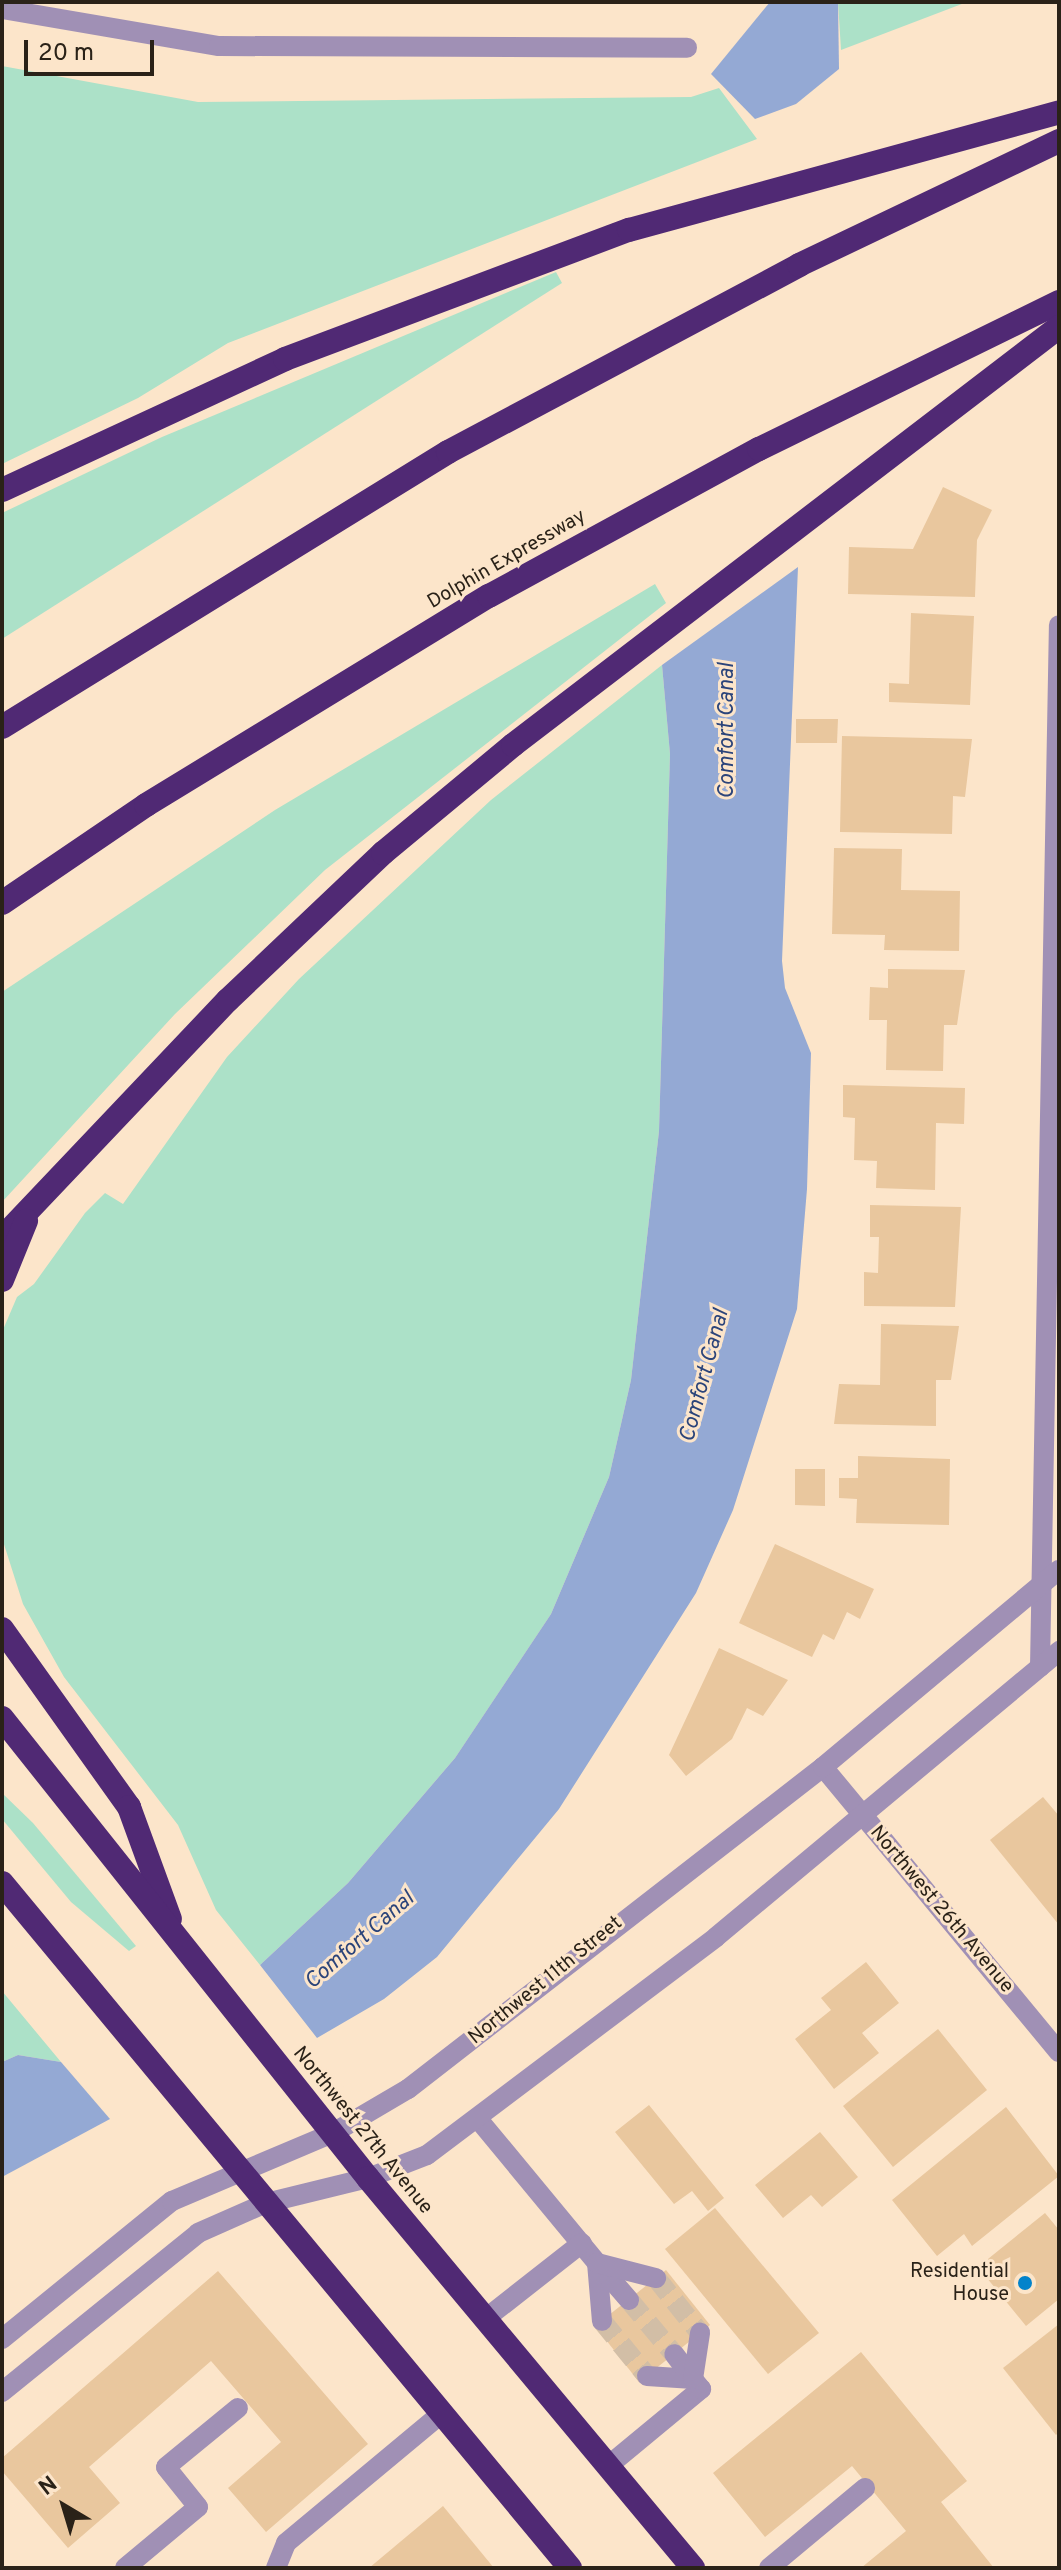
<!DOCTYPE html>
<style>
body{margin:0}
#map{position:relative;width:1061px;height:2570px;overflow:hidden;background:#fce5ca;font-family:Overpass,sans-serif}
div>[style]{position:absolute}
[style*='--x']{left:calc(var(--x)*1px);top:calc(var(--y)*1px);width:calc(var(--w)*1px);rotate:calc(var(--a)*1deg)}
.green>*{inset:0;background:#ace1c8}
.water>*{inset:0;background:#94a9d4}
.building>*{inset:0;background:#e9c79e}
.minor-tunnel>*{height:20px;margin-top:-10px;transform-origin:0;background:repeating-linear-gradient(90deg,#d2bea6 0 20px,transparent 0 30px)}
.minor>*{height:20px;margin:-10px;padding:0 10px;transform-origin:10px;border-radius:10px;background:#a090b5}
.highway>*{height:24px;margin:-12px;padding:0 12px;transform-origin:12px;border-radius:12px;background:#502974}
.dots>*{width:22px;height:22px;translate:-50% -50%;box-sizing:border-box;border:4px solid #fce5ca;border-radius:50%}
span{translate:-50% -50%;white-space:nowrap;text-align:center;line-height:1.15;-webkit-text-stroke:6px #fce5ca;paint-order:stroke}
.street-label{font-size:20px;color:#2a2218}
.poi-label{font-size:20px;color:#2a2218}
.right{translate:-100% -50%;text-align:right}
.water-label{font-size:22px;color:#2b447a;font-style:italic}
.frame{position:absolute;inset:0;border:4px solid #2a2218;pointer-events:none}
.north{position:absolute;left:24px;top:2466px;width:80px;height:80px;-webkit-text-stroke:6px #fce5ca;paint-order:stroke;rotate:322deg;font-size:22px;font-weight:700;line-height:32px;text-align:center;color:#2a2218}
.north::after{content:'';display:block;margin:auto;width:28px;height:36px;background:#2a2218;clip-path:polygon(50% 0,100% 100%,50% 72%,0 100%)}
.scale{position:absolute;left:24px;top:40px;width:130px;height:36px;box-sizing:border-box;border:4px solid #2a2218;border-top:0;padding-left:10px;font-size:24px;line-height:28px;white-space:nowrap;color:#2a2218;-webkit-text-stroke:6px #fce5ca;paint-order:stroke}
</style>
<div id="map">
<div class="green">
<div style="clip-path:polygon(838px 2px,967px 2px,841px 50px)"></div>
<div style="clip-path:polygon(2px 66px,198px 102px,691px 97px,719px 88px,757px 139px,228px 343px,138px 398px,2px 464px)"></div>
<div style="clip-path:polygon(556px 272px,562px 283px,2px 639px,2px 513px,162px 437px)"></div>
<div style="clip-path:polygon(655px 584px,666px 603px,325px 870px,175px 1014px,2px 1202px,2px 992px,275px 810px)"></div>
<div style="clip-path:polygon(662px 665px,670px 754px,659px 1131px,631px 1380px,609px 1477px,551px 1614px,455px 1758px,348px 1883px,260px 1965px,216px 1910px,178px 1825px,64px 1677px,23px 1604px,2px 1538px,2px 1332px,17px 1297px,34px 1284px,85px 1213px,105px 1193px,123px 1204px,227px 1057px,299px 979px,491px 800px)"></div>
<div style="clip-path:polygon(2px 1793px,33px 1823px,136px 1946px,129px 1951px,71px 1902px,2px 1819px)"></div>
<div style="clip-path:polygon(2px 1991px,61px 2062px,18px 2055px,2px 2062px)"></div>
</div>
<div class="water">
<div style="clip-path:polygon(770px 2px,838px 2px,839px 69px,796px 104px,755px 119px,711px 74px)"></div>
<div style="clip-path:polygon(798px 567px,782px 961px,785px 988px,811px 1053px,807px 1189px,797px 1309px,733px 1510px,696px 1593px,559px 1809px,437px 1957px,384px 1999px,317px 2038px,260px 1965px,348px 1883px,455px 1758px,551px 1614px,609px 1477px,631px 1380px,659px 1131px,670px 754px,662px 665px)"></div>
<div style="clip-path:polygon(18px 2055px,61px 2062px,110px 2119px,2px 2177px,2px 2062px)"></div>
</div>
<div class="building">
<div style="clip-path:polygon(943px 487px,992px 510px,977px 540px,975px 597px,848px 594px,849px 547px,913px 549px)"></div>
<div style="clip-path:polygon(911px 613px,974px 616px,970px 705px,889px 702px,889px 683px,909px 684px)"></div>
<div style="clip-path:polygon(796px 719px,838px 719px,837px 743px,796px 743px)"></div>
<div style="clip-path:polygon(842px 736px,972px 739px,965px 797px,953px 796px,952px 834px,840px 832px)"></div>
<div style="clip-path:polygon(834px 848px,902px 849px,901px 890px,960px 891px,959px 951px,884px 950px,885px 935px,832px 934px)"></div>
<div style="clip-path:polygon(888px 969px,965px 970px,957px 1025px,944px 1025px,943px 1071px,886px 1070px,887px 1020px,869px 1020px,870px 987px,888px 988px)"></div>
<div style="clip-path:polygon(843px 1085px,965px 1088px,964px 1124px,936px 1123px,935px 1190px,876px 1188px,877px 1161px,854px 1160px,855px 1118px,843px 1117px)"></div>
<div style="clip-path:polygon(870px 1205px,961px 1207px,955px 1307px,864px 1306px,864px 1272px,878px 1273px,879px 1237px,870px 1237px)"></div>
<div style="clip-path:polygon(881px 1324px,959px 1326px,951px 1380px,936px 1380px,936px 1426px,834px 1424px,839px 1384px,880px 1385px)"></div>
<div style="clip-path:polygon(858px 1456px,950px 1459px,949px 1525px,856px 1523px,857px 1499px,839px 1498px,839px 1478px,858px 1478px)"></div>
<div style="clip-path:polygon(795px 1469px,825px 1469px,825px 1506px,795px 1505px)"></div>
<div style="clip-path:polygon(775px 1544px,874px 1589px,860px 1619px,847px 1612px,834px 1640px,823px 1634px,812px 1657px,739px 1623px)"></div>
<div style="clip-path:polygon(719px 1648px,788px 1680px,763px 1716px,747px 1708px,732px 1739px,686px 1776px,669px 1755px)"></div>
<div style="clip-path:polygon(1043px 1797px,1059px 1816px,1059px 1925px,990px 1840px)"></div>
<div style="clip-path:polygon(866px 1962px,899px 2003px,862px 2033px,879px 2053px,834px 2089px,795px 2039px,831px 2010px,821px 1998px)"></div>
<div style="clip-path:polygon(938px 2029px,987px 2090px,893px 2167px,843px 2106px)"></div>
<div style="clip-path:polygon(649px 2105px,724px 2198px,708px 2211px,692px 2191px,674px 2204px,615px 2132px)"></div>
<div style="clip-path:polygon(1006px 2107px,1059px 2176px,972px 2246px,964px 2234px,937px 2256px,892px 2200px)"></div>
<div style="clip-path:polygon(820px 2132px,858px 2177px,822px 2207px,811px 2195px,783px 2218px,755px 2185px)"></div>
<div style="clip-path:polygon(715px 2208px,819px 2333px,768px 2374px,665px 2249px)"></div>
<div style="clip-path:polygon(1045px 2213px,1059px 2230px,1059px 2299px,1026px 2326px,978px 2267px)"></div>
<div style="clip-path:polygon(666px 2270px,710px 2325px,639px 2382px,595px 2326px)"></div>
<div style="clip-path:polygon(218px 2271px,368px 2444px,266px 2532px,228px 2488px,281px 2442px,211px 2361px,89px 2467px,120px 2503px,68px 2548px,2px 2471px,2px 2458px)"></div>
<div style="clip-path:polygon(1059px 2324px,1059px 2432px,1056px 2435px,1003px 2368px)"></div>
<div style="clip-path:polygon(861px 2352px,967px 2481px,941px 2502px,994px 2568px,861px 2568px,906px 2531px,852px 2466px,765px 2537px,713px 2473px)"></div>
<div style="clip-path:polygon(443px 2506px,494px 2568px,369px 2568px)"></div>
</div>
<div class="minor-tunnel">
<div style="--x:656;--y:2278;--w:70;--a:51.3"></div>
<div style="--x:629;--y:2300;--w:70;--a:50.2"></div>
<div style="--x:602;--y:2321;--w:71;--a:50.7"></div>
</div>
<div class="minor">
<div style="--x:2;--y:9;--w:220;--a:9.7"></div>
<div style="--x:219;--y:46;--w:468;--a:0.2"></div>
<div style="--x:1040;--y:1667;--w:1042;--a:-88.96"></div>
<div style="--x:823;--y:1767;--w:370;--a:50.4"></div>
<div style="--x:478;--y:2119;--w:187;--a:50.4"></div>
<div style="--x:597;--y:2263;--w:58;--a:85.1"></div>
<div style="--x:629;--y:2300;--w:49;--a:-130.9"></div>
<div style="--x:597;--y:2263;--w:61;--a:14.3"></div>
<div style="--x:485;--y:2319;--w:123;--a:-38.1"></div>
<div style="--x:2;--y:2339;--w:219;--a:-39.1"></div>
<div style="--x:172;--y:2201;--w:175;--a:-22.9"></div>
<div style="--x:333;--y:2133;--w:87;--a:-30.4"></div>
<div style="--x:408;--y:2089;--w:525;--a:-37.81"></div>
<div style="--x:823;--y:1767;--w:307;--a:-39.9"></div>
<div style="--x:647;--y:2376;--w:46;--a:3.7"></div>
<div style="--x:693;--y:2379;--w:31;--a:-127"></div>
<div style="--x:2;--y:2392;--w:252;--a:-39"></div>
<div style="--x:198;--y:2233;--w:74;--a:-23.8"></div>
<div style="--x:266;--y:2203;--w:105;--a:-13.8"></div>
<div style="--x:368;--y:2178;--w:63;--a:-21.3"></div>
<div style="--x:427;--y:2155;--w:362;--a:-37"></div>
<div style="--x:716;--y:1937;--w:447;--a:-39.8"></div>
<div style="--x:608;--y:2466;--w:121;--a:-39.6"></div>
<div style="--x:701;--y:2389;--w:13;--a:-129"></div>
<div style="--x:693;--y:2379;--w:47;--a:-81.3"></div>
<div style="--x:125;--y:2568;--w:95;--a:-39.9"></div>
<div style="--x:198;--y:2507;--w:51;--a:-128.7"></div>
<div style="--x:166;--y:2467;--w:93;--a:-39.3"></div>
<div style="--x:276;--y:2568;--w:27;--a:-68"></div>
<div style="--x:286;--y:2543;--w:202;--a:-39.8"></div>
<div style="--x:769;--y:2568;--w:125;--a:-39.8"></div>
</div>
<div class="highway">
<div style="--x:2;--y:490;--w:312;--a:-24.8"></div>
<div style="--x:285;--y:359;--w:367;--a:-20.6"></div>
<div style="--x:629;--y:230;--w:446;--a:-15.3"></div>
<div style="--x:2;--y:727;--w:524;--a:-31.66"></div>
<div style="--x:448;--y:452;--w:398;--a:-28"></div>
<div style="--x:799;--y:265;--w:288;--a:-25.5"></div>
<div style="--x:2;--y:903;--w:174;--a:-34.2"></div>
<div style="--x:146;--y:805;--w:402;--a:-31.4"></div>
<div style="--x:489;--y:596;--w:307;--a:-28.6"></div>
<div style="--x:759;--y:449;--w:334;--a:-26.1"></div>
<div style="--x:2;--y:1238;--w:328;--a:-46.5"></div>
<div style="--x:228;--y:1000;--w:214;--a:-43.5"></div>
<div style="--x:383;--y:853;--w:169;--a:-39.7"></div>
<div style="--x:513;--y:745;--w:688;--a:-37.44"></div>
<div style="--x:2;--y:1280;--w:64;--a:-67.9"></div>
<div style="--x:2;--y:1629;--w:219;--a:54.5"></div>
<div style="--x:129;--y:1807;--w:119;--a:69.9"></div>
<div style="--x:2;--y:1718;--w:588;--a:51.49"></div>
<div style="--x:368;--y:2178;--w:508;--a:50.19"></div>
<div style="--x:2;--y:1883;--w:890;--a:50.33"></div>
</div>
<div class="dots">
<div style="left:1025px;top:2283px;background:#0383cb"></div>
</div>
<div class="street-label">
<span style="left:507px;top:560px;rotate:-30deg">Dolphin Expressway</span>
<span style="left:941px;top:1910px;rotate:50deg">Northwest 26th Avenue</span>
<span style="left:546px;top:1981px;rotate:-39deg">Northwest 11th Street</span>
<span style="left:362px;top:2131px;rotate:51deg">Northwest 27th Avenue</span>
</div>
<div class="poi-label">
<span class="right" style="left:1009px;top:2284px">Residential<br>House</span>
</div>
<div class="water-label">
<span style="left:728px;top:731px;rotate:-90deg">Comfort Canal</span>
<span style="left:705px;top:1376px;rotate:-75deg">Comfort Canal</span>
<span style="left:360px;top:1941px;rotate:-41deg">Comfort Canal</span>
</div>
<div class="frame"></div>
<div class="north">N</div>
<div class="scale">20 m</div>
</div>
